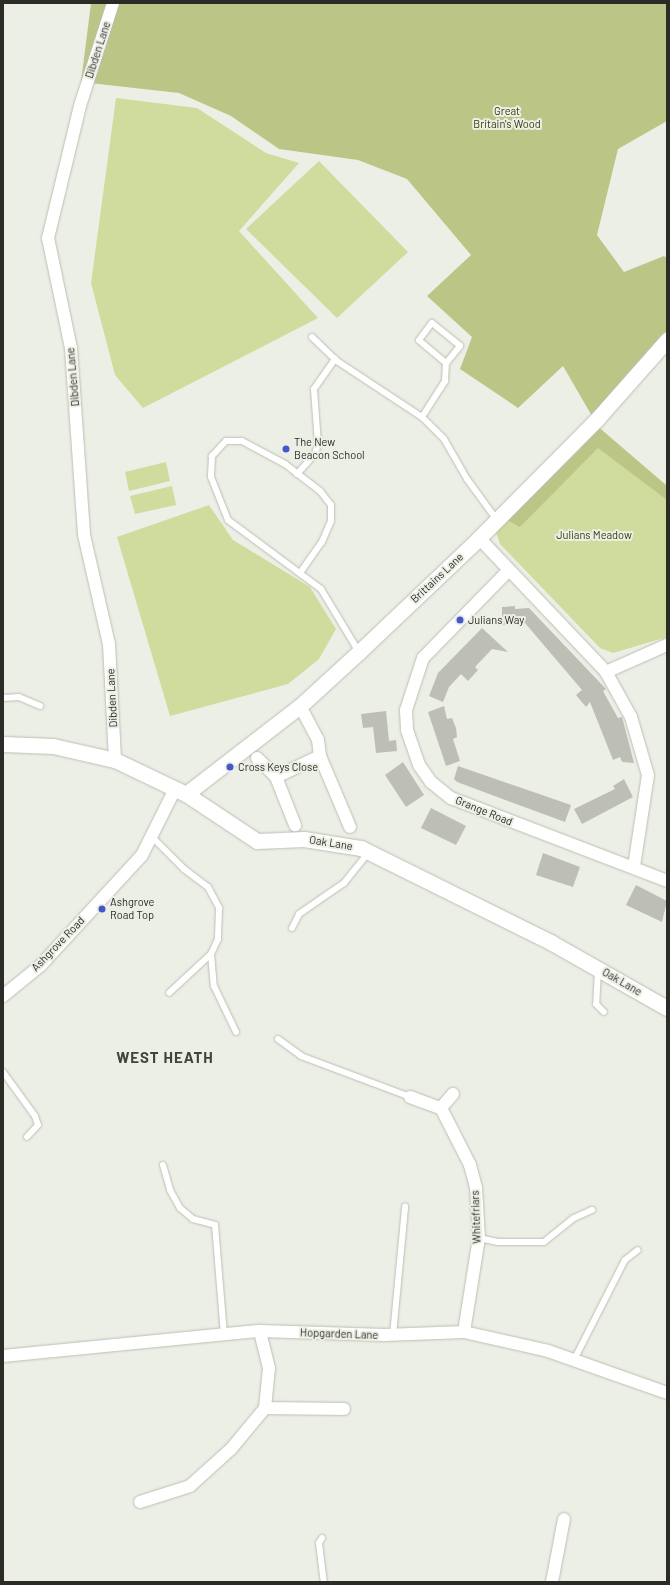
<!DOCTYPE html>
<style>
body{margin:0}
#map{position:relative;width:670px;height:1585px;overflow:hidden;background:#ecefe5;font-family:Barlow,sans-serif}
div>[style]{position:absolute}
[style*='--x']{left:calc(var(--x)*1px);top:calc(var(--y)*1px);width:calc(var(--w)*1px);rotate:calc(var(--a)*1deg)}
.green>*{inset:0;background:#d0db9e}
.forest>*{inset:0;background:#bbc686}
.building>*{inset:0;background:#bdbfb6}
.roads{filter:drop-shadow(0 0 1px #bcbeb5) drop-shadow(0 0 1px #bcbeb5)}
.service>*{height:6px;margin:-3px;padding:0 3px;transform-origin:3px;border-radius:3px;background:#fff}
.minor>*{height:12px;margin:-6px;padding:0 6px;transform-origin:6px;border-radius:6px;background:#fff}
.tertiary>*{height:15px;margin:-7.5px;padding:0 7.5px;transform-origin:7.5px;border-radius:7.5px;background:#fff}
.dots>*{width:11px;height:11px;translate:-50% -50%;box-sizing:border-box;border:2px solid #ecefe5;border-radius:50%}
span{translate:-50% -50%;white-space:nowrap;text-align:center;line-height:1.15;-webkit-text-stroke:4px #ecefe5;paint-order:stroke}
.street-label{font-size:11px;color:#2b2c28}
.park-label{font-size:11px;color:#353b0a}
.poi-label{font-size:11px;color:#2b2c28}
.left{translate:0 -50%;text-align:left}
.district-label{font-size:15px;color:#42443c;font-weight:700;letter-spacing:1px}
.frame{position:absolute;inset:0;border:4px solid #2b2c28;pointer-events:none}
</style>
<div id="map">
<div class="green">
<div style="clip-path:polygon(116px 98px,197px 108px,266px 153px,299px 163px,239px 231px,318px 318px,143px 408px,115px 375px,91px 283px)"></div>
<div style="clip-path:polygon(319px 161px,408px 252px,337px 318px,246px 229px)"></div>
<div style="clip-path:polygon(596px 425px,667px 486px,667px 637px,613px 653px,600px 648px,500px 544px,496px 532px)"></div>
<div style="clip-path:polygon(166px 462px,170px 481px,129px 491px,125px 472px)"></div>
<div style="clip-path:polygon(172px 486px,176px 505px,135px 514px,130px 496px)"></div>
<div style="clip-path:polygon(209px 505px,233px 540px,310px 587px,336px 629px,319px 659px,288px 684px,170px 716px,117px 537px)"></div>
</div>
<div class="forest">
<div style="clip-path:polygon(91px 3px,667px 3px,667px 121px,618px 149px,597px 235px,624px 272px,664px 256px,667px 258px,667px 330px,592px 416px,563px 366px,518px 408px,460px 369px,472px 337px,427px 296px,471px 255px,407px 179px,358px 160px,279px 149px,231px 116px,179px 93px,81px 82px)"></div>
<div style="clip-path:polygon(596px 425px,667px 486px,667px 500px,598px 448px,520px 527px,507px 520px)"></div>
</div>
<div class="building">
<div style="clip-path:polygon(515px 606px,515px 609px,529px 608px,606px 689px,603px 691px,618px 718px,622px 717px,634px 763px,622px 762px,620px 757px,613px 760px,590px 702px,586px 707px,576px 695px,582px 690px,525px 623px,502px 625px,502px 607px)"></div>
<div style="clip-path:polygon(482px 628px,508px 652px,492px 649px,475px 667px,478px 670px,468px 681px,461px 674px,449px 687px,443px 702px,429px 696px,438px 673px)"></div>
<div style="clip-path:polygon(444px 706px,447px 719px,452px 718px,456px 728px,457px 737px,453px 739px,460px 761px,446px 766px,428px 712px)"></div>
<div style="clip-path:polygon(386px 711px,389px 741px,396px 740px,397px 751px,376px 753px,373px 727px,363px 728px,361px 714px)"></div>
<div style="clip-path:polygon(403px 762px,424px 795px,406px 807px,385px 775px)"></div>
<div style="clip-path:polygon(458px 766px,571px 805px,565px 822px,457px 782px,454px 779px)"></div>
<div style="clip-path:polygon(624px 779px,633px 797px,582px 824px,574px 809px,615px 789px,613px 786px)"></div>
<div style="clip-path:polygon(431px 808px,466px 826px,456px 845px,421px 828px)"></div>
<div style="clip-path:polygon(543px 853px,580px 867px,573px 887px,536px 875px)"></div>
<div style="clip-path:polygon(636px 885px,667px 901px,662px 922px,626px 905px)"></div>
</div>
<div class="roads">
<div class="service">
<div style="--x:432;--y:323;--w:36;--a:39"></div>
<div style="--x:460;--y:346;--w:22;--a:129"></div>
<div style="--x:446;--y:363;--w:35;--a:-140"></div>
<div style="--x:419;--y:340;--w:21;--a:-53"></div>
<div style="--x:312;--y:337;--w:35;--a:44"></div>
<div style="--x:337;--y:361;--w:102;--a:33.4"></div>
<div style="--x:422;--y:417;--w:31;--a:45"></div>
<div style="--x:444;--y:439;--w:46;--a:60.1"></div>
<div style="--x:467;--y:479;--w:51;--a:53.8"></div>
<div style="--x:422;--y:417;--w:43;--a:-57.4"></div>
<div style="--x:445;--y:381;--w:18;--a:-87"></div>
<div style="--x:297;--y:474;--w:27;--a:-48"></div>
<div style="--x:315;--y:454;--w:10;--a:-73"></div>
<div style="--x:318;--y:444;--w:55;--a:-94.2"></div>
<div style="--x:314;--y:389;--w:37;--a:-55"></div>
<div style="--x:300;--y:573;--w:38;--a:-55"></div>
<div style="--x:322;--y:542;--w:23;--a:-67"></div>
<div style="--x:331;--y:521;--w:16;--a:-90"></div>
<div style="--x:331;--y:505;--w:18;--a:-128"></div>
<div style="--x:320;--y:491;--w:44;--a:-142.4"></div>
<div style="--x:285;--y:464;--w:49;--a:-151.9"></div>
<div style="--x:242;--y:441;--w:16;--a:180"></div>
<div style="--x:226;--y:441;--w:21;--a:133"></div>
<div style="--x:212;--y:456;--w:21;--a:93"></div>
<div style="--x:211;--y:477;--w:46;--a:68.4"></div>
<div style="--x:228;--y:520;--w:116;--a:36.6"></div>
<div style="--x:321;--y:589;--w:74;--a:58.9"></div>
<div style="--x:3;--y:698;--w:16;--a:-4"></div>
<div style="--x:19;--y:697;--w:23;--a:23"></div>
<div style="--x:151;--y:836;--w:47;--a:45"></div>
<div style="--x:184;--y:869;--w:30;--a:37"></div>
<div style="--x:208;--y:887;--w:24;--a:62"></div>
<div style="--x:219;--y:908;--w:31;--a:92"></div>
<div style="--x:218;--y:939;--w:17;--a:115"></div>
<div style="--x:211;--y:954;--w:57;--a:137.1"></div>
<div style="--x:292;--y:928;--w:16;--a:-63"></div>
<div style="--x:299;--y:914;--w:55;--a:-34.6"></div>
<div style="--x:344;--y:883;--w:38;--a:-51"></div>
<div style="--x:211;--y:954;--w:32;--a:85"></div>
<div style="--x:214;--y:986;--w:51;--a:64.4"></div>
<div style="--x:598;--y:970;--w:34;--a:93"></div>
<div style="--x:596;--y:1004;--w:11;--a:45"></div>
<div style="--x:278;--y:1039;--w:29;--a:36"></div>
<div style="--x:301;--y:1056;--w:116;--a:20.6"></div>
<div style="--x:3;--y:1072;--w:54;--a:54"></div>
<div style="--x:35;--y:1116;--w:9;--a:72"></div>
<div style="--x:38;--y:1125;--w:16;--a:133"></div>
<div style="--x:163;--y:1165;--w:26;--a:74"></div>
<div style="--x:170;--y:1190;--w:21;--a:61"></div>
<div style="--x:180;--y:1208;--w:17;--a:40"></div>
<div style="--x:193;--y:1219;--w:23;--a:15"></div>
<div style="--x:215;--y:1225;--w:110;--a:85.3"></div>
<div style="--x:479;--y:1238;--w:19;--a:12"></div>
<div style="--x:498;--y:1242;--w:46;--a:0"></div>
<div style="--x:544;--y:1242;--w:38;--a:-39"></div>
<div style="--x:574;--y:1218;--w:20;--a:-24"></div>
<div style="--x:393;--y:1335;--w:129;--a:-84.6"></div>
<div style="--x:574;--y:1360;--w:112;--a:-63"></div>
<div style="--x:625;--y:1260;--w:16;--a:-38"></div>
<div style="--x:322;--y:1538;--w:6;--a:121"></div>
<div style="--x:319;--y:1543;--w:39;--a:83"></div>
</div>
<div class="minor">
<div style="--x:113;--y:3;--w:108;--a:107.8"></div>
<div style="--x:80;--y:106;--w:136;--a:103.6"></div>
<div style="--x:48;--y:238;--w:112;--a:78.2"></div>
<div style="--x:71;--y:348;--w:187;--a:86"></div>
<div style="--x:84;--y:535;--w:112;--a:77.1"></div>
<div style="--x:109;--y:644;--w:116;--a:87"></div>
<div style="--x:479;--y:538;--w:185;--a:46.5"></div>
<div style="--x:606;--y:672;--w:51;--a:60.9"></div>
<div style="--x:631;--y:717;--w:60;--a:73.7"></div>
<div style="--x:648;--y:775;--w:92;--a:98.7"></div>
<div style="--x:508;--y:571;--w:122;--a:134.3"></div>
<div style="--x:423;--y:658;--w:55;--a:108.1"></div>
<div style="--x:406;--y:710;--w:20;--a:87"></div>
<div style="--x:407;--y:730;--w:37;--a:71"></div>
<div style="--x:419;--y:765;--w:21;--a:55"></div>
<div style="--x:431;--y:782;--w:26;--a:39"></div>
<div style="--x:451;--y:798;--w:231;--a:21"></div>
<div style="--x:606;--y:672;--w:67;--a:-23.9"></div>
<div style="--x:300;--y:706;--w:38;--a:62"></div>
<div style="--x:318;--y:740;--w:16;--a:83"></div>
<div style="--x:320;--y:756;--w:77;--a:67.1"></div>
<div style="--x:257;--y:758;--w:27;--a:45"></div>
<div style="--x:276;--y:777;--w:49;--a:-25.5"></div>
<div style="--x:276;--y:777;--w:52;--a:68.4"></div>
<div style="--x:3;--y:996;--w:49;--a:-39.2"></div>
<div style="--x:41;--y:965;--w:149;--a:-47.4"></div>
<div style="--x:142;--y:855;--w:74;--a:-63.4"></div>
<div style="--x:453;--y:1094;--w:18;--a:131"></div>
<div style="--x:441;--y:1108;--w:64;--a:63"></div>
<div style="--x:470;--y:1165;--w:24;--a:75"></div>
<div style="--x:476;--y:1188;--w:50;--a:86.6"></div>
<div style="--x:479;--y:1238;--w:95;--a:99.1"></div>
<div style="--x:410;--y:1097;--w:33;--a:20"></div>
<div style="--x:3;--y:1356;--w:258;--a:-5.6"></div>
<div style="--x:260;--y:1331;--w:125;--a:1.8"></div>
<div style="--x:385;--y:1335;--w:79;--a:-2.2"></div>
<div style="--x:464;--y:1332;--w:86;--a:12.7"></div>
<div style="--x:548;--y:1351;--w:126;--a:19.4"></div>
<div style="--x:265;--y:1408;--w:79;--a:0.7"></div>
<div style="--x:140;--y:1502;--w:52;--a:-17.7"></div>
<div style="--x:190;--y:1486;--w:55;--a:-42.1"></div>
<div style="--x:231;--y:1449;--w:53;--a:-50.3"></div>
<div style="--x:265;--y:1408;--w:40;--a:-84.3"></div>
<div style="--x:269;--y:1368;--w:38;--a:-104"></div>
<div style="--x:552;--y:1582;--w:64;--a:-79.2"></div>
</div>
<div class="tertiary">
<div style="--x:3;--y:744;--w:50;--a:2.3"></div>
<div style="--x:53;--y:746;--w:64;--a:12.7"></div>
<div style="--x:115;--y:760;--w:79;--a:25.6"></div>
<div style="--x:186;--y:794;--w:85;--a:33.5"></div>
<div style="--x:257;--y:841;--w:47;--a:-2.4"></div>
<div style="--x:304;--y:839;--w:58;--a:9"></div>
<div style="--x:361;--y:848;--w:213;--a:26.4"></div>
<div style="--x:552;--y:943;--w:132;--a:29.5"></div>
<div style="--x:186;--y:794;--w:144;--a:-37.7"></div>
<div style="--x:300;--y:706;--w:80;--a:-42.5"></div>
<div style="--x:359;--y:652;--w:166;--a:-43.5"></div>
<div style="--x:479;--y:538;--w:168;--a:-45.2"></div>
<div style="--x:597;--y:419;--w:106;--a:-48.5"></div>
</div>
</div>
<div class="dots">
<div style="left:286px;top:449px;background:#4656cb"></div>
<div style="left:460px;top:620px;background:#4656cb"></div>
<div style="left:230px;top:767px;background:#4656cb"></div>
<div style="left:102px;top:909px;background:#4656cb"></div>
</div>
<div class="street-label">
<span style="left:98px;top:50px;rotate:-72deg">Dibden Lane</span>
<span style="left:73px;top:377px;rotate:-95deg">Dibden Lane</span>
<span style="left:437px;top:578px;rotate:-43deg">Brittains Lane</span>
<span style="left:112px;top:698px;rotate:-93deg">Dibden Lane</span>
<span style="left:484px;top:811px;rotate:22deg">Grange Road</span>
<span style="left:331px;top:843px;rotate:9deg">Oak Lane</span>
<span style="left:58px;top:944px;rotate:-46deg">Ashgrove Road</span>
<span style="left:622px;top:982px;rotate:30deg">Oak Lane</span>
<span style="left:476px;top:1217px;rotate:-92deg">Whitefriars</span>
<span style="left:339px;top:1334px;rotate:2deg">Hopgarden Lane</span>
</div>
<div class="park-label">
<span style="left:507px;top:118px">Great<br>Britain's Wood</span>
<span style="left:594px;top:535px">Julians Meadow</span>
</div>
<div class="poi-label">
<span class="left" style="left:294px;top:449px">The New<br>Beacon School</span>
<span class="left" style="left:468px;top:620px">Julians Way</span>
<span class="left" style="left:238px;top:767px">Cross Keys Close</span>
<span class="left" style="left:110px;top:909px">Ashgrove<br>Road Top</span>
</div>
<div class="district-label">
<span style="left:165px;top:1058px">WEST HEATH</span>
</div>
<div class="frame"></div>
</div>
